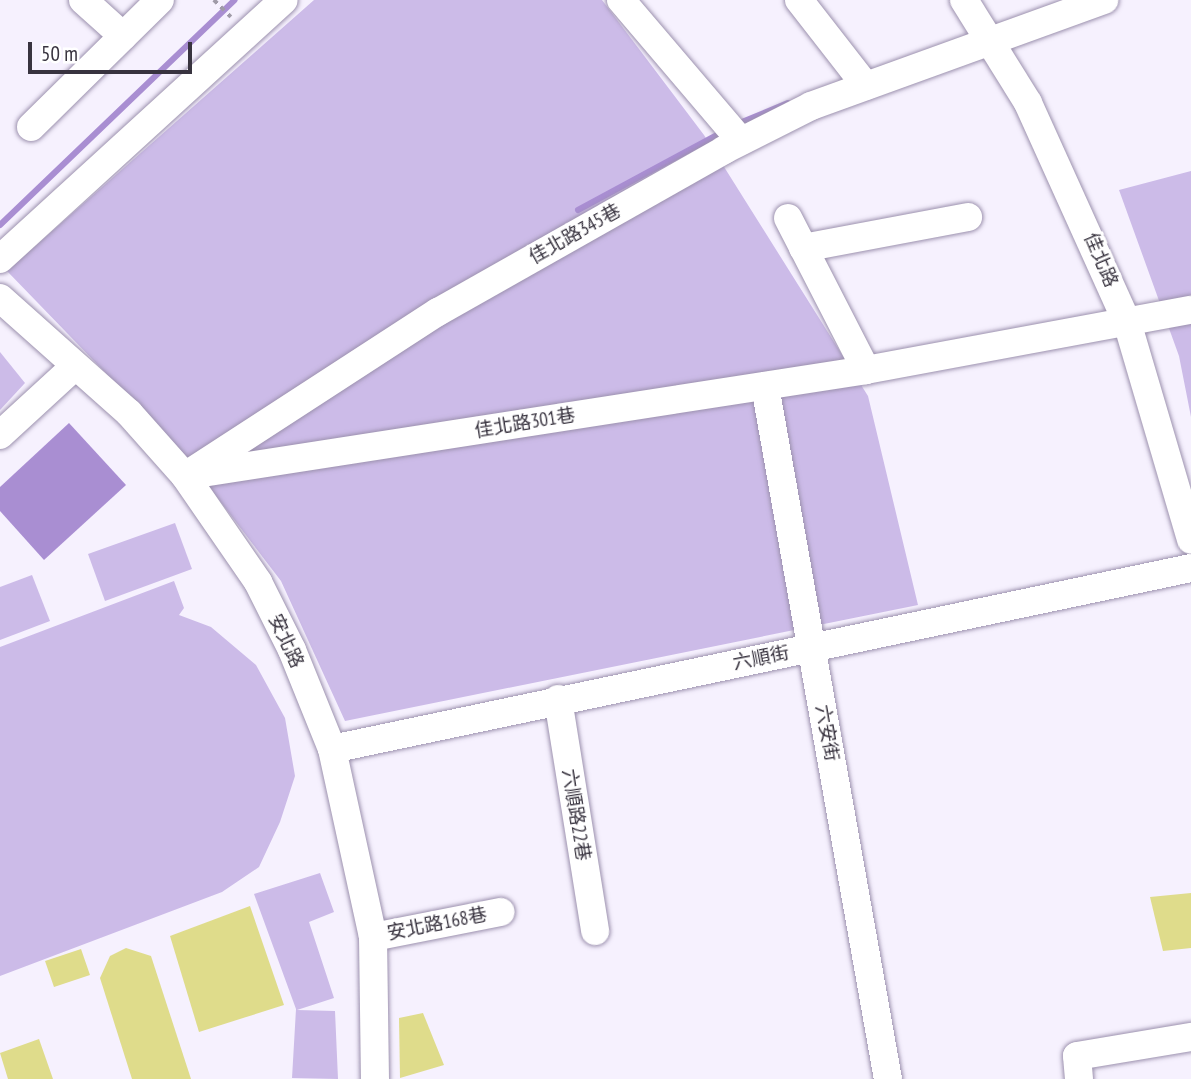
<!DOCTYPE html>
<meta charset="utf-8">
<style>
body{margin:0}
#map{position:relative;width:1191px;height:1079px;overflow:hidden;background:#f6f1fe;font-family:"PT Sans Narrow","Noto Sans TC",sans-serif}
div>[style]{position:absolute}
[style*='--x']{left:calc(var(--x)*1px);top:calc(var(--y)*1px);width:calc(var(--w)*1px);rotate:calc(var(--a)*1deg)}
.green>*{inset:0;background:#ccbbe8}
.water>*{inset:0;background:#a98ed2}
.stream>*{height:6px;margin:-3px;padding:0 3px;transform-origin:3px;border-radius:3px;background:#a98ed2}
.building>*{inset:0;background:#dfdc8b}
.path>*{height:3.5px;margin-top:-1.75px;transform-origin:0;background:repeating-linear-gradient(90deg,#a09ba8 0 5px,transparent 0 10px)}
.roads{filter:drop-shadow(0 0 2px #9c91ae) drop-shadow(0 0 2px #9c91ae)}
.minor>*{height:28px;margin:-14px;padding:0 14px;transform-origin:14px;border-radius:14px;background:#fff}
span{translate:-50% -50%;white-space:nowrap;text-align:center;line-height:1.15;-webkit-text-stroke:6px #fff;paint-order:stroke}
.street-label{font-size:19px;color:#38333f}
.scale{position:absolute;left:28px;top:42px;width:164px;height:32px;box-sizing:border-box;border:4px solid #38333f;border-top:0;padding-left:9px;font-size:21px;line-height:24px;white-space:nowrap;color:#38333f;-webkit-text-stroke:5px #fff;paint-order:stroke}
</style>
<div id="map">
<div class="green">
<div style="clip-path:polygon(314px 0,602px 0,704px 135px,868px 396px,918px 605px,345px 721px,281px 581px,184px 454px,7px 271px)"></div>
<div style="clip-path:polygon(1191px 171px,1191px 417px,1179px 356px,1119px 190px)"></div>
<div style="clip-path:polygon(0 352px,25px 383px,0 410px)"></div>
<div style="clip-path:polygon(175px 523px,192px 569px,105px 601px,88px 554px)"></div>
<div style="clip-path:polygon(32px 575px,50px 621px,0 640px,0 587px)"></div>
<div style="clip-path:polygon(174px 581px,184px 608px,179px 615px,211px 627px,256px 665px,285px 718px,295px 776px,280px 822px,259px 867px,222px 892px,0 976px,0 647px)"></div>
<div style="clip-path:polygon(320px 873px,334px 912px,309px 922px,334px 998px,297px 1010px,335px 1011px,338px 1079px,292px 1078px,296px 1009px,254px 894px)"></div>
</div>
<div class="water">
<div style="clip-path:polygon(69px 423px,126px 485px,44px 560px,0 511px,0 487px)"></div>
</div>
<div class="stream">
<div style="--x:737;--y:124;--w:55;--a:-22.4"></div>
<div style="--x:578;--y:210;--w:166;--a:-28.4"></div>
<div style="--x:0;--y:225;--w:325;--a:-43.8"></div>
</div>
<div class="building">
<div style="clip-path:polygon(1191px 893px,1191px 948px,1163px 951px,1150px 897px)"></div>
<div style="clip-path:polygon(250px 906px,284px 1005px,199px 1032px,170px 936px)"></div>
<div style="clip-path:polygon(126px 948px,151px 956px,191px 1079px,132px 1079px,100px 978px,110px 956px)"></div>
<div style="clip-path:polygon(81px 949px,90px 975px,54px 987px,45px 961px)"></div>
<div style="clip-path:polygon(423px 1013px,444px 1065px,400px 1078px,399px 1018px)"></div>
<div style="clip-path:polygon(39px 1039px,53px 1079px,8px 1079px,0 1053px)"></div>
</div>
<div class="path">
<div style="--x:214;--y:0;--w:24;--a:45"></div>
</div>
<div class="roads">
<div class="minor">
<div style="--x:83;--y:0;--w:54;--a:42"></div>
<div style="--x:621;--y:0;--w:185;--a:49.6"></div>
<div style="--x:799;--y:0;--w:109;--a:52.1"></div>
<div style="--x:964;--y:0;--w:121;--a:58.1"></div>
<div style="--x:1028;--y:103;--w:240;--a:65.7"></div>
<div style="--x:1127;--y:322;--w:227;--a:73.6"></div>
<div style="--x:31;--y:127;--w:181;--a:-44.6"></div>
<div style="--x:788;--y:218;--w:171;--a:62.8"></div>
<div style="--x:803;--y:248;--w:168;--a:-10.6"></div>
<div style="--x:0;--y:259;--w:384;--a:-42.4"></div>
<div style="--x:0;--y:298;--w:173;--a:41.7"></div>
<div style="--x:129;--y:413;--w:84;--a:48.4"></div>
<div style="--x:185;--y:476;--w:129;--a:55.4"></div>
<div style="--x:258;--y:582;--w:76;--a:63.4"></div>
<div style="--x:292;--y:650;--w:107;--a:68"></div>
<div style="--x:332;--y:749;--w:192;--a:77.7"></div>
<div style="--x:373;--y:937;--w:142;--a:89.2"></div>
<div style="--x:765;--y:386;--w:704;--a:79.94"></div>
<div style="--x:0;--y:435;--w:102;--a:-42.6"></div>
<div style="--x:196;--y:474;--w:678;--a:-8.82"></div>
<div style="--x:866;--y:370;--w:330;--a:-10.5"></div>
<div style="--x:185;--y:476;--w:302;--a:-33"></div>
<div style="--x:438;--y:312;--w:329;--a:-29.5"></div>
<div style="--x:724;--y:150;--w:97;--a:-26.8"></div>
<div style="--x:811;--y:106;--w:312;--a:-19.9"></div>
<div style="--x:558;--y:699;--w:235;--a:80.9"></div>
<div style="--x:332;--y:749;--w:878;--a:-11.9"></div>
<div style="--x:373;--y:937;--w:130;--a:-11.1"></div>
<div style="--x:1079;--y:1079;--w:23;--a:-95"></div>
<div style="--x:1077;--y:1056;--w:116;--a:-9.5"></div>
</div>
</div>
<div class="street-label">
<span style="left:575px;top:234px;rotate:-29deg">佳北路345巷</span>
<span style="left:1101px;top:260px;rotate:67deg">佳北路</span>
<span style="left:525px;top:423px;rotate:-9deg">佳北路301巷</span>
<span style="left:286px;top:641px;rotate:65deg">安北路</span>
<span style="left:761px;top:658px;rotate:-11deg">六順街</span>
<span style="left:827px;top:733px;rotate:80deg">六安街</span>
<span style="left:576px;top:815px;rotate:81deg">六順路22巷</span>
<span style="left:437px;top:924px;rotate:-11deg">安北路168巷</span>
</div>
<div class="scale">50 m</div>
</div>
